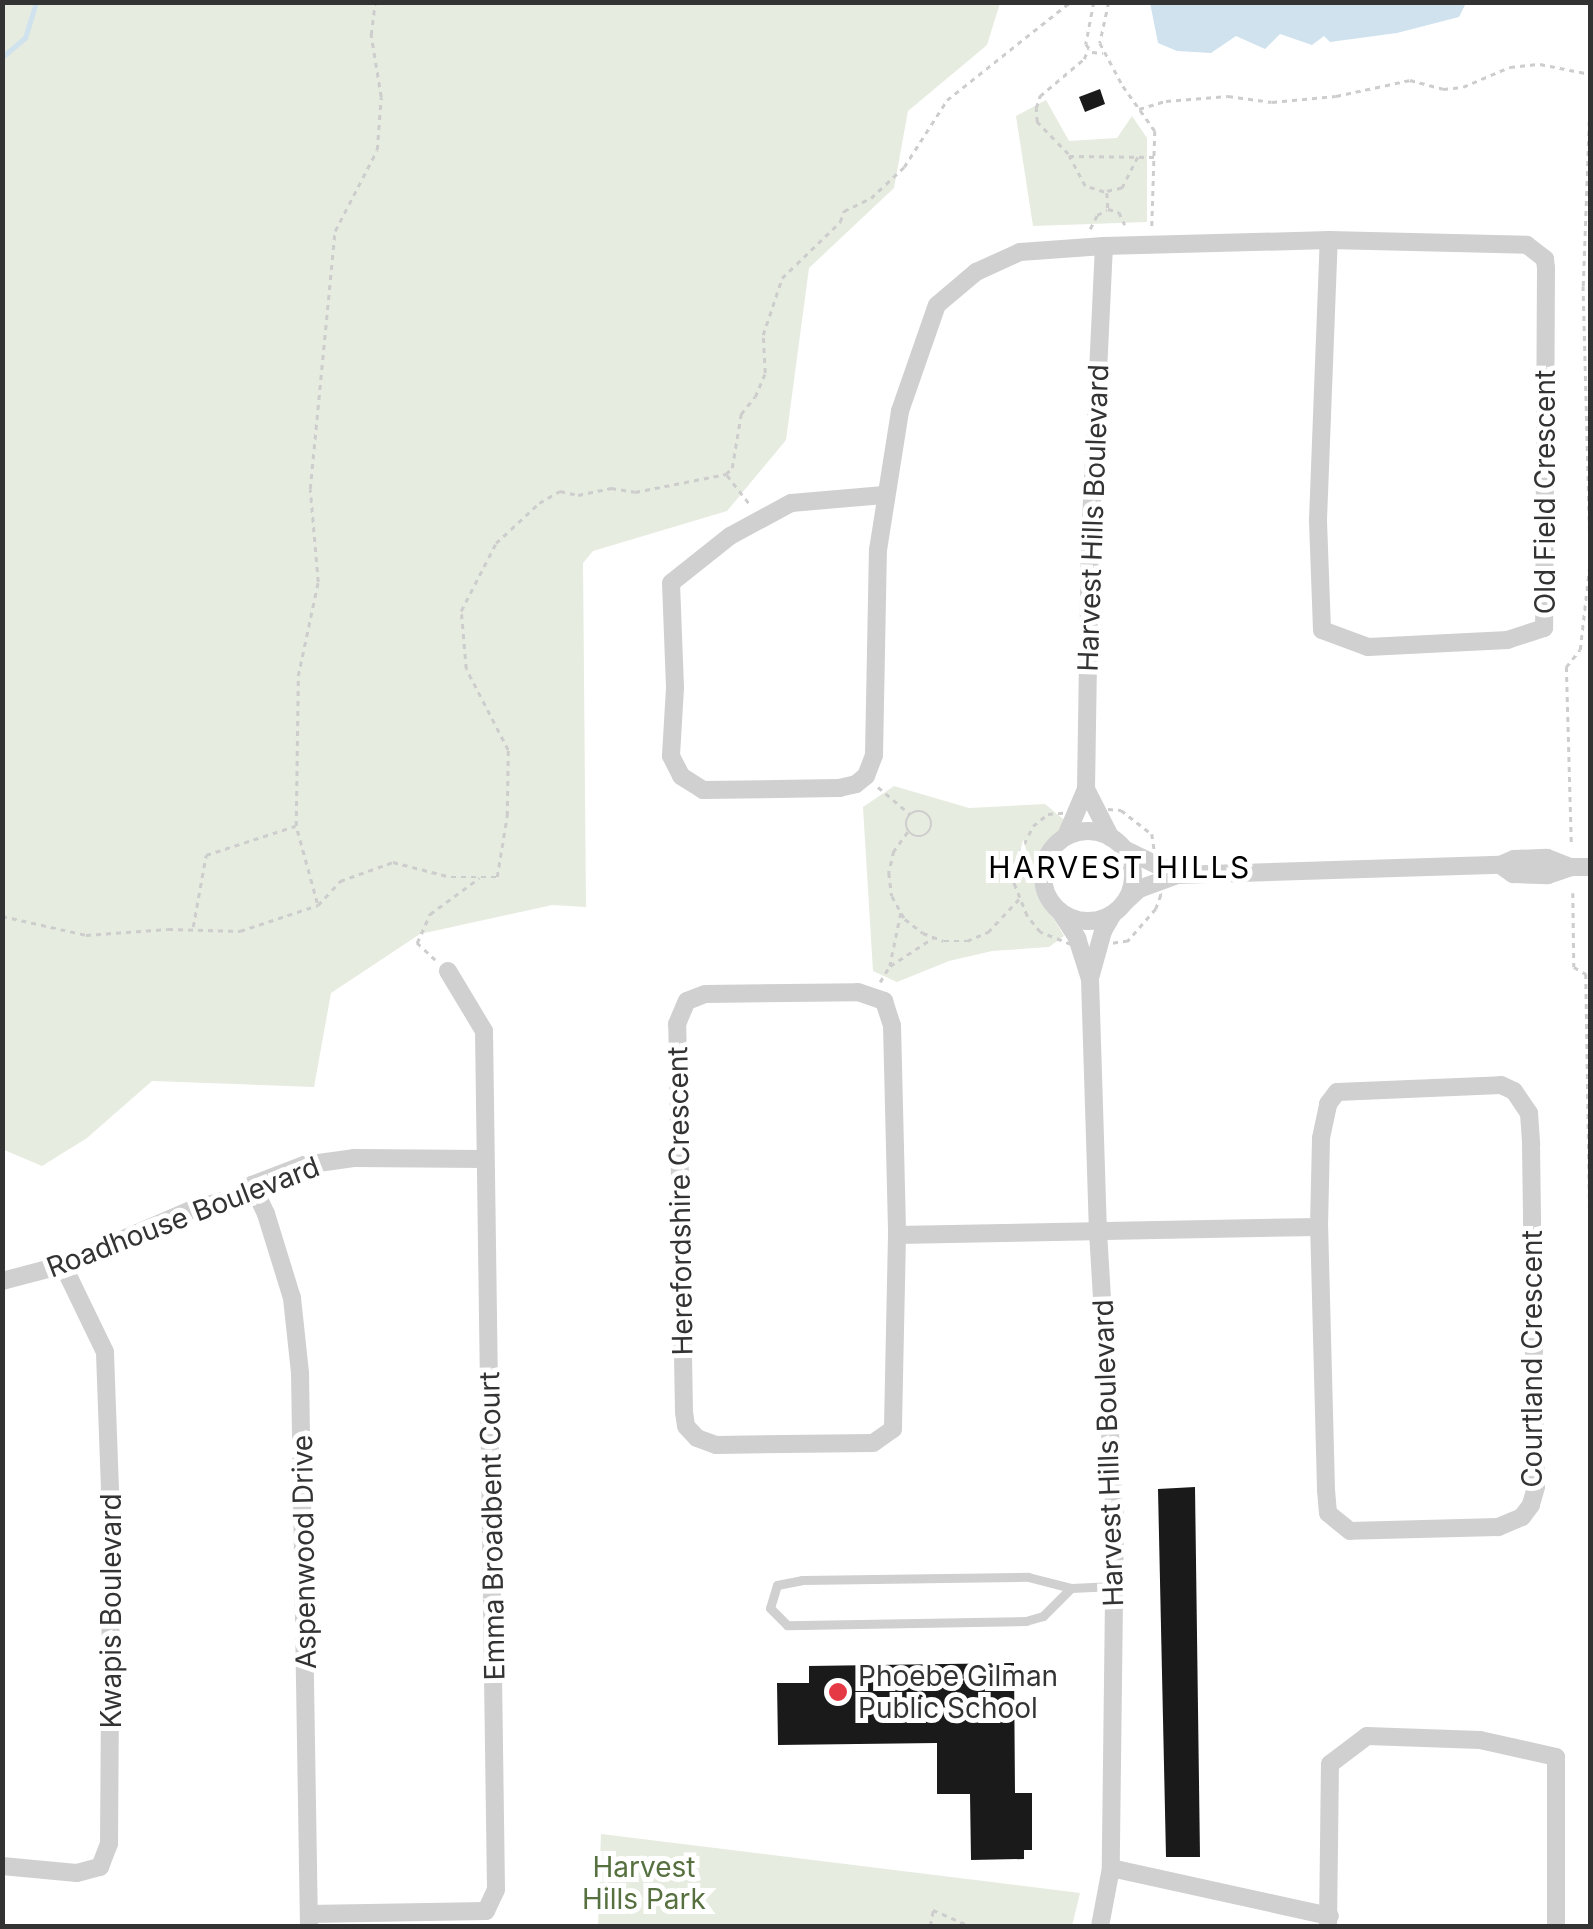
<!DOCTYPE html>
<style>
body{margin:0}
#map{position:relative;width:1593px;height:1929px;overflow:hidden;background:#fff;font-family:Inter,sans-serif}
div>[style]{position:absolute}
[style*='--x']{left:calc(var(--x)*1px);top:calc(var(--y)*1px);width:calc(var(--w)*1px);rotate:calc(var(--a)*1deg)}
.green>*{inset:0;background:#e6ecdf}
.water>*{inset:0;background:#cfe2ee}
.stream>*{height:5px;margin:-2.5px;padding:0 2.5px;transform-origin:2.5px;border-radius:2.5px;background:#cfe2ee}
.building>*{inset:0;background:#1a1a1a}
.path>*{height:2.5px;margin-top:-1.25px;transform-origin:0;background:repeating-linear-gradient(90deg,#cdcdcd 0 5px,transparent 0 10px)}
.path>.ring{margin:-1.25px;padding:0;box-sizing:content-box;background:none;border:2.5px solid #cdcdcd;border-radius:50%}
.service>*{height:9px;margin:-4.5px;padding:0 4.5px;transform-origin:4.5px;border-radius:4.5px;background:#d0d0d0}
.minor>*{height:18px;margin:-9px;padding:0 9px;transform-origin:9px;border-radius:9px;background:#d0d0d0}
.minor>.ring{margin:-9px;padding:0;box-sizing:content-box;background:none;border:18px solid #d0d0d0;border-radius:50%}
.dots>*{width:28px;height:28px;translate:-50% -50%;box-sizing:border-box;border:5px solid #fff;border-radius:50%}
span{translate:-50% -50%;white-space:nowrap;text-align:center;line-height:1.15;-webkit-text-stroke:10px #fff;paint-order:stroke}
.street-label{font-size:28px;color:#333}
.poi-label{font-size:28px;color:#333}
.left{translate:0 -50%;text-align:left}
.park-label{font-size:28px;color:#56703f}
.neighbourhood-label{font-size:30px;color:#000;letter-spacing:2.5px}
.frame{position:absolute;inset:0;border:5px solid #333;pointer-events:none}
</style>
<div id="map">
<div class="green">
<div style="clip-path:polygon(3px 2px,1000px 3px,987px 45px,908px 111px,894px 188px,809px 268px,786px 440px,727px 511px,593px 551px,583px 563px,586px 907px,552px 905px,420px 934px,331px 993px,314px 1087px,152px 1081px,87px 1138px,42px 1166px,2px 1149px)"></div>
<div style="clip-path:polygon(1046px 100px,1069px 141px,1117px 138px,1132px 116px,1147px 138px,1147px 222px,1033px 226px,1016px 116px)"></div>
<div style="clip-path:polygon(894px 786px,969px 808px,1045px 804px,1068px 823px,1051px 840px,1036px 866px,1037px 891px,1064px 936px,1049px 947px,992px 951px,949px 961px,897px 982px,873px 971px,863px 807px)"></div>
<div style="clip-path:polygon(601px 1834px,1080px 1893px,1072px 1926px,598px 1926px)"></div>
</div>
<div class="water">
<div style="clip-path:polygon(1150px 3px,1150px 2px,1466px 3px,1459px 17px,1397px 33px,1330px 42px,1324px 36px,1312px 45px,1280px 34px,1265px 49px,1236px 36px,1211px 53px,1177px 51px,1158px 43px)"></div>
</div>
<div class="stream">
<div style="--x:2;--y:57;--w:30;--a:-40"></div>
<div style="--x:25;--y:38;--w:38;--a:-73"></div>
</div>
<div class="building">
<div style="clip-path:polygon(1100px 89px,1105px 104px,1085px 112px,1079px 97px)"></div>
<div style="clip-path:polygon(1195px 1487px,1200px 1857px,1166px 1857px,1158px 1489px)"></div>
<div style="clip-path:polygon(1014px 1663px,1015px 1793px,1032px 1793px,1032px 1850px,1024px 1850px,1024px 1859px,971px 1860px,970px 1794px,937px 1794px,937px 1743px,778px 1745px,777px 1683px,809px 1683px,809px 1666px)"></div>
</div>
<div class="path">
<div style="--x:1094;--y:2;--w:43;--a:100.8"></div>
<div style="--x:1086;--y:44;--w:10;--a:53"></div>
<div style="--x:1092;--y:52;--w:11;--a:5"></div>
<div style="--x:1109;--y:2;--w:42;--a:102.4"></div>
<div style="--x:1100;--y:43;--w:49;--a:61.9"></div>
<div style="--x:1123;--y:86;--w:55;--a:54.6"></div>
<div style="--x:1155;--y:131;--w:98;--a:91.8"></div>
<div style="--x:1139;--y:109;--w:28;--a:-17"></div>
<div style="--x:1166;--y:101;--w:62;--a:-4.6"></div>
<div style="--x:1228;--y:96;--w:44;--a:7.8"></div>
<div style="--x:1272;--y:102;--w:64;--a:-5.4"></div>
<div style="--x:1336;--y:96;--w:76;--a:-12.2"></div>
<div style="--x:1410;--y:80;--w:34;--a:15"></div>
<div style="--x:1443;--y:89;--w:20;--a:-6"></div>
<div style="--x:1463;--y:87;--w:51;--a:-23.1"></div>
<div style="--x:1510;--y:67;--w:30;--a:-6"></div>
<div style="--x:1540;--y:64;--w:51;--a:11.3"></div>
<div style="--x:1068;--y:154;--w:45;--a:-134.1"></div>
<div style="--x:1037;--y:122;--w:14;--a:-94"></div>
<div style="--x:1036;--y:108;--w:13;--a:-72"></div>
<div style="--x:1040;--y:96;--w:57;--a:-40.1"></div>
<div style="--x:1084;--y:59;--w:11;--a:-68"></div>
<div style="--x:1138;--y:157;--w:35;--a:117"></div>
<div style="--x:1122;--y:188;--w:18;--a:167"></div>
<div style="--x:1104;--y:192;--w:20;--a:-162"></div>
<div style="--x:1085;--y:186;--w:34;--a:-118"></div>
<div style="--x:1069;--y:156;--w:86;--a:0.7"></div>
<div style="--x:1107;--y:193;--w:16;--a:86"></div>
<div style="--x:1108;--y:209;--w:11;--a:15"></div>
<div style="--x:1119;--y:212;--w:14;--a:65"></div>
<div style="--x:1090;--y:229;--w:16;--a:-63"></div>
<div style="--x:1097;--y:215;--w:11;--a:-27"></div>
<div style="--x:727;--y:475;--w:37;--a:52"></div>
<div style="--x:878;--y:787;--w:42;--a:40.2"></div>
<div style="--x:1108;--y:809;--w:13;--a:4"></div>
<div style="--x:1121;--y:810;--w:39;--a:38"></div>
<div style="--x:1152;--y:834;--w:62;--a:81.6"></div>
<div style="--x:1161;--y:895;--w:15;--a:110"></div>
<div style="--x:1156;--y:909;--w:43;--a:131.2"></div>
<div style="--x:1128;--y:941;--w:49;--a:171.7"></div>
<div style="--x:1080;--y:948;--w:43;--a:-158.2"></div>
<div style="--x:1040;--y:932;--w:21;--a:-129"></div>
<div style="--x:1027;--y:916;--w:35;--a:-112"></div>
<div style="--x:1014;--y:884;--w:22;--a:-87"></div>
<div style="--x:1015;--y:862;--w:40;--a:-63.4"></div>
<div style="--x:1033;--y:826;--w:19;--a:-39"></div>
<div style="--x:1048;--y:814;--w:60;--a:-4.8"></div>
<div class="ring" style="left:906px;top:811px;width:23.5px;height:23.5px"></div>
<div style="--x:908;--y:832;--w:24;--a:126"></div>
<div style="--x:894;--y:851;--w:23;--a:103"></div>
<div style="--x:889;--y:873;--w:23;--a:83"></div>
<div style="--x:892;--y:896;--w:26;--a:61"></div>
<div style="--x:905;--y:919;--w:23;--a:38"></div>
<div style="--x:923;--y:933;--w:22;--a:21"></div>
<div style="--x:944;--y:941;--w:23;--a:0"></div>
<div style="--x:967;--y:941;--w:23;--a:-23"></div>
<div style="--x:988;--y:932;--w:45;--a:-46.8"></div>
<div style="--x:1571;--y:842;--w:175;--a:-91.6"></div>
<div style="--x:1566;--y:667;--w:22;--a:-51"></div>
<div style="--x:1580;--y:650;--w:90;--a:-83.6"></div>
<div style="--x:1590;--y:561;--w:275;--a:-91.5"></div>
<div style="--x:1583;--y:286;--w:191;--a:-87.9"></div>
<div style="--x:1573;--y:893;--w:74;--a:89.2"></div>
<div style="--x:1574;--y:967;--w:14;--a:30"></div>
<div style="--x:1586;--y:974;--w:252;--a:89.1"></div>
<div style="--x:317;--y:903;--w:80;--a:-105.3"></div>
<div style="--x:296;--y:826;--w:150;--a:-89.2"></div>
<div style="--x:298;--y:676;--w:96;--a:-78"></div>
<div style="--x:318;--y:582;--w:93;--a:-94.9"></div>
<div style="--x:310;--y:489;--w:259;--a:-84.5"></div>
<div style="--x:335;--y:231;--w:91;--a:-62.6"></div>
<div style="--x:377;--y:150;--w:53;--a:-85.7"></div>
<div style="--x:381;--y:97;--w:63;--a:-99.2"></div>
<div style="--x:371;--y:35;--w:33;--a:-83"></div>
<div style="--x:901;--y:913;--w:54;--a:101.7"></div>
<div style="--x:890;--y:966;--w:51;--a:-33.1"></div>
<div style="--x:2;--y:916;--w:86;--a:12.7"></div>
<div style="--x:86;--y:935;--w:82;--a:-4.2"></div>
<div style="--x:168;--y:929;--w:72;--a:1.6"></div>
<div style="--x:240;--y:931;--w:82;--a:-18.4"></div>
<div style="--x:318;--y:905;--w:33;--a:-47"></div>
<div style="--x:340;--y:881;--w:56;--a:-19.7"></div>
<div style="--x:393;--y:862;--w:60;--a:14.5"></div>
<div style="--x:451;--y:877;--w:46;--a:0"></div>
<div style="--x:497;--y:877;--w:62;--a:-80.7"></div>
<div style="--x:507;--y:816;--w:66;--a:-89.1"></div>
<div style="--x:508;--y:750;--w:91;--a:-117.4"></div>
<div style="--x:466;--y:669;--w:58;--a:-94.9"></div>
<div style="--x:461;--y:611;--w:76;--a:-62.8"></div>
<div style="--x:496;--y:543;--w:59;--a:-42.9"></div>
<div style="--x:539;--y:503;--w:24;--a:-30"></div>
<div style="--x:560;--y:491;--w:18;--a:13"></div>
<div style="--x:578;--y:495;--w:34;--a:-12"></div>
<div style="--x:611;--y:488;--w:24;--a:9"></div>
<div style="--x:635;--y:492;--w:93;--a:-11.2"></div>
<div style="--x:726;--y:474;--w:8;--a:-45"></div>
<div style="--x:732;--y:468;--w:55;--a:-80.5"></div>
<div style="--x:741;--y:414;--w:22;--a:-51"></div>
<div style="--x:755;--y:397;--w:26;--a:-67"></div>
<div style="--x:765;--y:373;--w:38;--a:-93"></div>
<div style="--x:763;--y:335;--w:60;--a:-71.6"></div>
<div style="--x:782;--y:278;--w:81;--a:-44"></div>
<div style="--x:840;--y:222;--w:12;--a:-70"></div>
<div style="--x:844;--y:211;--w:30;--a:-26"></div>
<div style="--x:871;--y:198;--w:45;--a:-43.2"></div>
<div style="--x:904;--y:167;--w:80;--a:-57.3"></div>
<div style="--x:947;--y:100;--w:157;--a:-38.5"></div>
<div style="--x:193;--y:927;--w:73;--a:-79.8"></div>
<div style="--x:206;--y:855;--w:94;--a:-18"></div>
<div style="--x:435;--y:960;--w:25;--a:-137"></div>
<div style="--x:417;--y:943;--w:32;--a:-66"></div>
<div style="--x:430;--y:914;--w:61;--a:-36.3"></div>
<div style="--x:880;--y:982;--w:17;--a:-59"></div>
<div style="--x:930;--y:1926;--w:16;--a:-79"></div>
<div style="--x:933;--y:1910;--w:40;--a:23.4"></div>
</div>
<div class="service">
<div style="--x:1071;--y:1588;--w:40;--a:135"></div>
<div style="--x:1043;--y:1616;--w:18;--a:164"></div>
<div style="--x:1026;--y:1621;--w:239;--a:179"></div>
<div style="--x:787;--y:1625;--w:24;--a:-135"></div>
<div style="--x:770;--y:1608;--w:24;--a:-73"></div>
<div style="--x:777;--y:1585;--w:25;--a:-11"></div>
<div style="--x:802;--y:1580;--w:226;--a:-0.8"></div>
<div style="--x:1028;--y:1577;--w:44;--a:14.3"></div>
<div style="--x:1071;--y:1588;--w:43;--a:-2.7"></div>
</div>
<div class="minor">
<div style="--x:884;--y:495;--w:93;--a:175.1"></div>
<div style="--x:791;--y:503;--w:69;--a:151.6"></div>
<div style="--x:730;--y:536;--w:75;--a:141.5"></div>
<div style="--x:671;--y:583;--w:105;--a:87.8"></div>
<div style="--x:675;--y:688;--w:68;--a:93.4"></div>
<div style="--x:671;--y:756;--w:22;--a:63"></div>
<div style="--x:681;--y:776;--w:26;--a:32"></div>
<div style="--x:703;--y:790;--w:136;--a:-0.8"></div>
<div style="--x:839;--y:788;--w:17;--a:-13"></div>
<div style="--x:856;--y:784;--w:13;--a:-39"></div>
<div style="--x:866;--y:776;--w:22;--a:-69"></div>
<div style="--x:874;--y:755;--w:205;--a:-88.9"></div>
<div style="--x:878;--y:550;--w:141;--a:-81"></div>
<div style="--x:900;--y:411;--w:112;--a:-70.8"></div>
<div style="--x:937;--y:305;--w:51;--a:-40.2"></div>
<div style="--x:976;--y:272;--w:48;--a:-24.4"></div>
<div style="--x:1020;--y:252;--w:84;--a:-4.1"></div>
<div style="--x:1104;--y:246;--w:225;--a:-1.5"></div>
<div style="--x:1329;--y:240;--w:198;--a:1.4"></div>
<div style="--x:1527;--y:245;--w:23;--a:38"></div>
<div style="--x:1545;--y:259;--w:9;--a:84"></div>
<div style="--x:1546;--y:268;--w:360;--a:90.3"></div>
<div style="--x:1544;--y:628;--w:38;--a:162"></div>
<div style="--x:1508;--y:640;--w:140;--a:177.1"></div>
<div style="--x:1368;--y:647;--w:49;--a:-159.7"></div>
<div style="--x:1322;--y:630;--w:110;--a:-92.1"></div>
<div style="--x:1318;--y:520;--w:280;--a:-87.8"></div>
<div style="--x:1086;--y:789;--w:55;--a:63"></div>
<div class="ring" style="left:1043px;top:831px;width:72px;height:72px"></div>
<div style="--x:1066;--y:836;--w:51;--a:-66.9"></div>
<div style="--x:1086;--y:789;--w:247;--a:-89.1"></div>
<div style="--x:1090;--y:542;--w:296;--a:-87.3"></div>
<div style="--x:1124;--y:849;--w:59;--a:26.1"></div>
<div style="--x:1500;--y:865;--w:16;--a:35"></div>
<div style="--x:1513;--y:874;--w:35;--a:2"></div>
<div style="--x:1548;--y:875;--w:24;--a:-19"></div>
<div style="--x:1571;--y:867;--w:19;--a:0"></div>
<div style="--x:1124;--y:903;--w:21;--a:-43"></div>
<div style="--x:1139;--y:889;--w:40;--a:-20.2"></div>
<div style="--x:1177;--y:875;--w:323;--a:-1.8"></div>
<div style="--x:1500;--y:865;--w:15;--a:-23"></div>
<div style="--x:1514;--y:859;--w:33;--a:-2"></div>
<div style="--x:1547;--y:858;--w:26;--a:21"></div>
<div style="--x:1061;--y:913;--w:30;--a:57"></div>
<div style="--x:1077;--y:938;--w:43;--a:72.4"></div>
<div style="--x:1090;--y:979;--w:252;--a:88.2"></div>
<div style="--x:1098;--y:1231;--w:287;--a:86.6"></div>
<div style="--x:1115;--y:1517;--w:351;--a:90.7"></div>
<div style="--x:1111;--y:1868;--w:59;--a:100.7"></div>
<div style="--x:1090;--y:978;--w:49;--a:-74.5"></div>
<div style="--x:1103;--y:931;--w:20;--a:-60"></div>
<div style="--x:1501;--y:1085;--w:14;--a:25"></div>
<div style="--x:1514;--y:1091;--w:27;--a:56"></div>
<div style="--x:1529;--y:1113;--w:32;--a:86"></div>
<div style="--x:1531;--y:1145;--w:342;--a:89.2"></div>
<div style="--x:1536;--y:1487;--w:19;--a:106"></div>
<div style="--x:1531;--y:1505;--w:15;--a:127"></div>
<div style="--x:1522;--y:1517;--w:26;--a:157"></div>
<div style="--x:1498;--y:1527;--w:148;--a:178.5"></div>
<div style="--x:1350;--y:1531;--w:28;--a:-141"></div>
<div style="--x:1328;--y:1513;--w:24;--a:-95"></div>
<div style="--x:1326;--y:1489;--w:262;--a:-91.5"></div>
<div style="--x:1319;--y:1227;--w:89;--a:-88.7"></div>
<div style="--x:1321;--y:1138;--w:35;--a:-78"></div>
<div style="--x:1328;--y:1104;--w:15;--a:-53"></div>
<div style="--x:1337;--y:1092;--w:164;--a:-2.4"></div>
<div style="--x:252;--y:1185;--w:32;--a:64"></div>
<div style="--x:266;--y:1214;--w:88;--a:72.8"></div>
<div style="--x:292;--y:1298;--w:75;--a:83.9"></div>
<div style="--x:300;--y:1373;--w:553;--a:89.07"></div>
<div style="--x:897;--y:1235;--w:194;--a:91.2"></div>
<div style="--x:893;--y:1429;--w:24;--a:145"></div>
<div style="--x:873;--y:1443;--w:157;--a:179.3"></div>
<div style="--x:716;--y:1445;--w:20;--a:-160"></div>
<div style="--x:697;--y:1438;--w:16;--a:-133"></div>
<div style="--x:686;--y:1426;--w:14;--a:-98"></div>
<div style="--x:684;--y:1412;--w:388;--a:-91"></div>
<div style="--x:677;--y:1024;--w:25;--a:-67"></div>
<div style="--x:687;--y:1001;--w:19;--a:-21"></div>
<div style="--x:705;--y:994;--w:153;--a:-0.7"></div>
<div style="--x:858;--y:992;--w:28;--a:19"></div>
<div style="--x:884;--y:1001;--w:25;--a:72"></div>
<div style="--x:892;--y:1025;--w:210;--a:88.6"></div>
<div style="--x:897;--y:1235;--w:422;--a:-1.1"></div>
<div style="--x:2;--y:1281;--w:63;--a:-14.7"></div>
<div style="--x:63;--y:1265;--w:139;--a:-23.3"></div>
<div style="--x:191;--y:1210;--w:47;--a:-16.1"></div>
<div style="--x:236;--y:1197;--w:20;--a:-37"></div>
<div style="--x:252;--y:1185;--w:56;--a:-21"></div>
<div style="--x:304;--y:1165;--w:50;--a:-8"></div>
<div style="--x:354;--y:1158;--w:130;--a:0.4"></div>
<div style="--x:2;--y:1866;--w:75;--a:5.3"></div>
<div style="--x:77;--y:1873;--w:24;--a:-15"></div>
<div style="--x:100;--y:1867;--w:25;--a:-69"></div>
<div style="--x:109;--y:1844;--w:327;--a:-89.6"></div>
<div style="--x:111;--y:1517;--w:165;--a:-92.1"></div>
<div style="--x:105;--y:1352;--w:97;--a:-115.8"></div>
<div style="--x:1111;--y:1868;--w:224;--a:12.4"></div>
<div style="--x:309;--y:1914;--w:177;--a:-1"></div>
<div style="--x:486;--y:1911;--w:23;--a:-65"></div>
<div style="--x:496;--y:1890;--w:859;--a:-90.8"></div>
<div style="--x:484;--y:1031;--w:70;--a:-121"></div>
<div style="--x:1328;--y:1926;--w:162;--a:-89.3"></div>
<div style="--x:1330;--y:1764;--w:46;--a:-37.1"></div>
<div style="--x:1367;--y:1736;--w:113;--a:2"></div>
<div style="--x:1480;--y:1740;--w:78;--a:12.6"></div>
<div style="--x:1556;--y:1757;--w:169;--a:90"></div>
</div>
<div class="dots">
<div style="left:838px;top:1692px;background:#e63946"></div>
</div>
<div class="street-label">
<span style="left:1545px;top:492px;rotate:-90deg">Old Field Crescent</span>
<span style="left:1093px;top:518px;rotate:-88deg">Harvest Hills Boulevard</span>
<span style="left:680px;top:1201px;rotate:-91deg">Herefordshire Crescent</span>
<span style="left:183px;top:1217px;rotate:-21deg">Roadhouse Boulevard</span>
<span style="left:1532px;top:1359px;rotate:-90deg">Courtland Crescent</span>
<span style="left:1108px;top:1453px;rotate:-92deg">Harvest Hills Boulevard</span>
<span style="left:492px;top:1526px;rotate:-91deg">Emma Broadbent Court</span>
<span style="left:304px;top:1552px;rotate:-91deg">Aspenwood Drive</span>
<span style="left:111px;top:1611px;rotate:-90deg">Kwapis Boulevard</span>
</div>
<div class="poi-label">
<span class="left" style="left:858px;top:1692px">Phoebe Gilman<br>Public School</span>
</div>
<div class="park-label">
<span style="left:644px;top:1883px">Harvest<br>Hills Park</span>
</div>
<div class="neighbourhood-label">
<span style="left:1120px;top:867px">HARVEST HILLS</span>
</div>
<div class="frame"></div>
</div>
